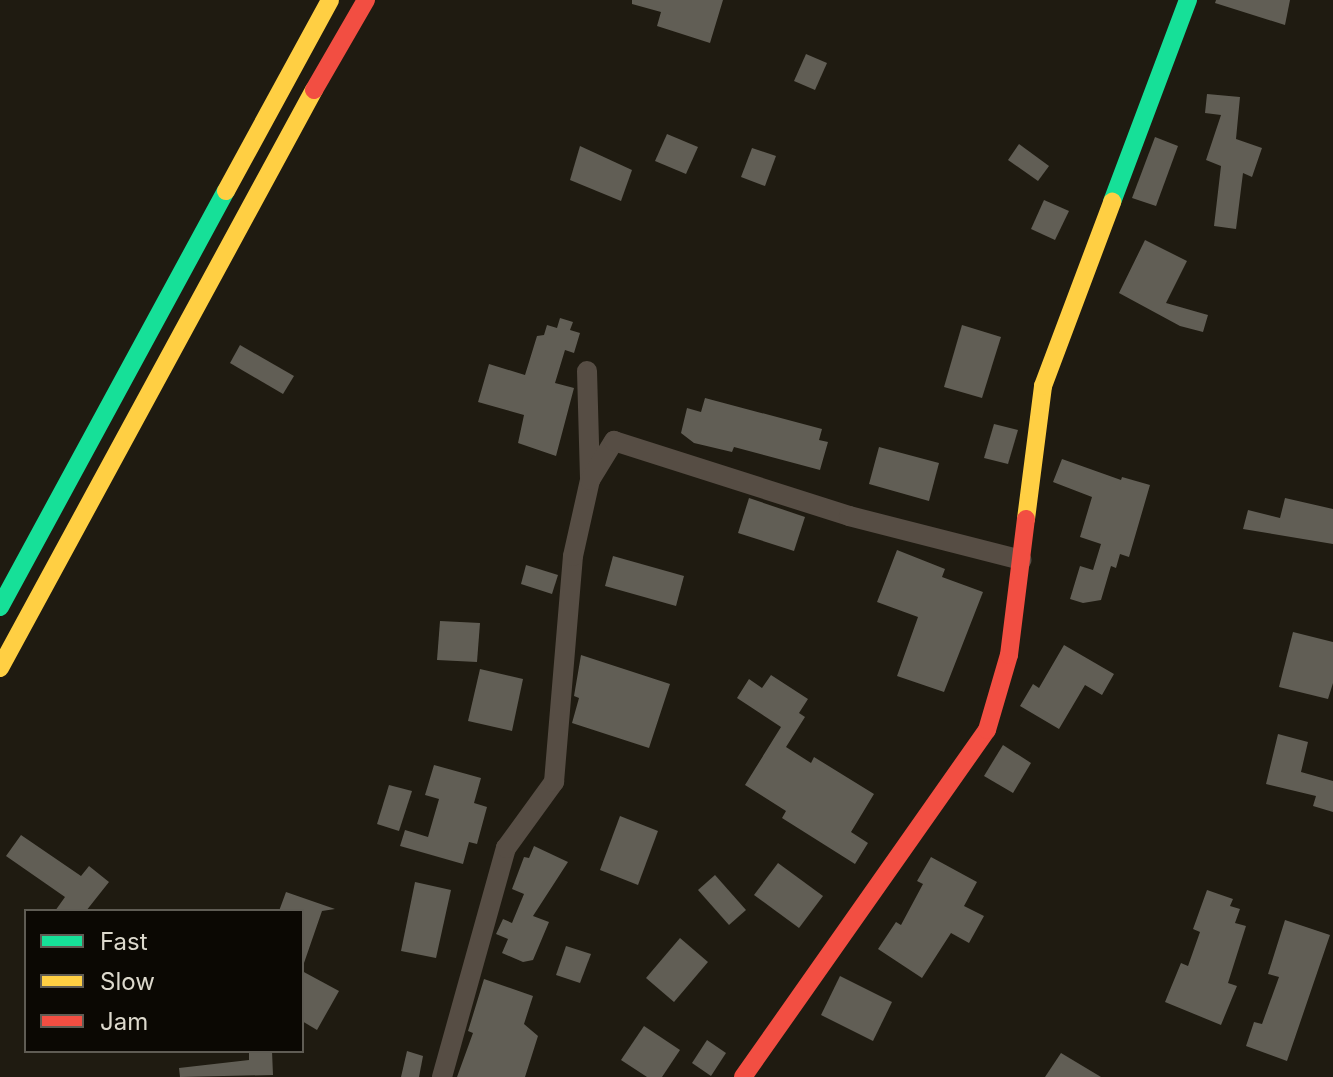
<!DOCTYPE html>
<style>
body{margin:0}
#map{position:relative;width:1333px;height:1077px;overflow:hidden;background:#1f1b11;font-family:Inter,sans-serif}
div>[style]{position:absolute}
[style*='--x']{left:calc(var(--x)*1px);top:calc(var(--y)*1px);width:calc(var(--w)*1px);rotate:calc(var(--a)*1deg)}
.building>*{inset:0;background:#615e55}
.street>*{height:20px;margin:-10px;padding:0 10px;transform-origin:10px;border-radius:10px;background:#564d44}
.fast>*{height:18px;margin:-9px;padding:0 9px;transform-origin:9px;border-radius:9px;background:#16e098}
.slow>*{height:18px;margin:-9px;padding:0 9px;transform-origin:9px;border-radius:9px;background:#ffcf43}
.jam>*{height:18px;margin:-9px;padding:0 9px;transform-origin:9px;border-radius:9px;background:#f24e42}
span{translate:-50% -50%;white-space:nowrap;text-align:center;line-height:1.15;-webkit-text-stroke:8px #0b0803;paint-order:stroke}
.legend{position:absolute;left:24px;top:909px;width:280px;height:144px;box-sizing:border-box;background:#0b0803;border:2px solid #5f5c54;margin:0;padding:10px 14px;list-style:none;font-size:24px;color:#ddd9cd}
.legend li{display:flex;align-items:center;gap:16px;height:40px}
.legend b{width:40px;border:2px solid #5f5c54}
</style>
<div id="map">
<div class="building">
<div style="clip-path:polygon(632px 0,723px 0,710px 43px,657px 26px,661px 12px,632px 4px)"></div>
<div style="clip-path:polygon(1216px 0,1290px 0,1285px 25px,1215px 3px)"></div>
<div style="clip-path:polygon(806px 54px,827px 63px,815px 90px,794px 81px)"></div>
<div style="clip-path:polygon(1207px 94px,1240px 97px,1236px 139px,1262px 148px,1252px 177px,1243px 173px,1236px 229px,1214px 226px,1221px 166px,1206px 160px,1221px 115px,1205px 113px)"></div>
<div style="clip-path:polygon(667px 134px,698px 147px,686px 174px,655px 161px)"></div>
<div style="clip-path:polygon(1155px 137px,1178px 146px,1156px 206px,1132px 198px)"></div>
<div style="clip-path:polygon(1019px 144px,1049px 166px,1038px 181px,1008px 160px)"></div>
<div style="clip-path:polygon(580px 146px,632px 170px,621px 201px,570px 180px)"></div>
<div style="clip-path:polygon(752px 148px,776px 156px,765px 186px,741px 177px)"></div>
<div style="clip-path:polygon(1044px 200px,1069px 211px,1055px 240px,1031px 229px)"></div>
<div style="clip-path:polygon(1145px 240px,1187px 261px,1166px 303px,1208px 315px,1203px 332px,1180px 326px,1119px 293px)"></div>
<div style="clip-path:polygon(560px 318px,573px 322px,570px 330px,580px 333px,574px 353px,565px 350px,555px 383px,574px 388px,556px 456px,518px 443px,524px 415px,478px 402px,489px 364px,525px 375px,537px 336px,544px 335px,547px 325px,557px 328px)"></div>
<div style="clip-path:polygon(962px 325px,1001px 337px,982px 398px,944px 387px)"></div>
<div style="clip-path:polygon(240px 345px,294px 376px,283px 394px,230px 363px)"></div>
<div style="clip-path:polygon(705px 398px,822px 429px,819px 440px,828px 442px,820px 470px,734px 447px,732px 452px,694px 443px,681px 433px,687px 408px,701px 412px)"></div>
<div style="clip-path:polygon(994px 424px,1018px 430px,1008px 464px,984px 458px)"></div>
<div style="clip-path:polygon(879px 447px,939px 463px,929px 501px,869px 484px)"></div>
<div style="clip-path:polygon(1062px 459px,1121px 480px,1122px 477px,1150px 485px,1129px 557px,1120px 554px,1116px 568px,1111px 566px,1101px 600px,1083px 603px,1070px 599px,1080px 566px,1093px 570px,1101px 544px,1080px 537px,1092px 497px,1053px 482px)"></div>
<div style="clip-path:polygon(749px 498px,805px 517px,794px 551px,738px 533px)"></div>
<div style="clip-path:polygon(1285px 498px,1333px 509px,1333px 544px,1243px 529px,1248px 510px,1280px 518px)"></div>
<div style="clip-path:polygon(897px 550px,945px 569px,942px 577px,983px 592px,944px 692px,897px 676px,918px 617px,877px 602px)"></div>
<div style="clip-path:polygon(613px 556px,684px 576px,676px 606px,605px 586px)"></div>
<div style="clip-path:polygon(526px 565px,558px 575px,552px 594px,521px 584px)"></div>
<div style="clip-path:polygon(440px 621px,480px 623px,477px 662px,437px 660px)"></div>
<div style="clip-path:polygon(1293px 632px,1333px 642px,1333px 683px,1328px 699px,1279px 687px)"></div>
<div style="clip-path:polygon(1064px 645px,1114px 674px,1102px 695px,1085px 685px,1059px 729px,1020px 706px,1033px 684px,1039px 688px)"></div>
<div style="clip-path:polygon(581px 655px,670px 684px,649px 748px,572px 723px,579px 698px,574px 696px)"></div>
<div style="clip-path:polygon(480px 669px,523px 679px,512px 731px,468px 721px)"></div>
<div style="clip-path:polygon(771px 675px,808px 699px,799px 713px,805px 717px,786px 747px,811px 763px,814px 757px,874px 794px,851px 832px,868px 843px,855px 864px,782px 818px,786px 811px,745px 785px,781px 727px,737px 698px,749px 679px,762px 688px)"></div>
<div style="clip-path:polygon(1278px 734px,1308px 742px,1301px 772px,1333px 781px,1333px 812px,1313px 806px,1316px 796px,1266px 784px)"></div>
<div style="clip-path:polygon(1003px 745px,1031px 763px,1013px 793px,984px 776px)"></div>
<div style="clip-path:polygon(434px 765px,481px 778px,474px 803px,487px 807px,477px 844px,469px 842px,463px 864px,400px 846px,405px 830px,428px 837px,439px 799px,425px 795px)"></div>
<div style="clip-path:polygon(389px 785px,412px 791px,399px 831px,377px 824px)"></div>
<div style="clip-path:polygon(620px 816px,658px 831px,638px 885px,600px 870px)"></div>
<div style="clip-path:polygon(21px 835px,81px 876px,89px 866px,109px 882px,86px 911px,55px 911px,65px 897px,6px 856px)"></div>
<div style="clip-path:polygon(534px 846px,568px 862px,533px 916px,549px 922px,533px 960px,523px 962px,502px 953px,508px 939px,496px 934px,503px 919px,512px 923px,524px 894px,512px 889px,524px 857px,529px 858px)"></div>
<div style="clip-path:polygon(931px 857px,977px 882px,964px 906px,984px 916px,969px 943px,951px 933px,922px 978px,878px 949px,896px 922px,901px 925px,923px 884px,917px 881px)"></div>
<div style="clip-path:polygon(778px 863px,823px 896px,799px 928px,754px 895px)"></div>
<div style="clip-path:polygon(715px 875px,746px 910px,729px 925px,698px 890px)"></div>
<div style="clip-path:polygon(415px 882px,451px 890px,436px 958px,401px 951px)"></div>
<div style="clip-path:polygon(1207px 890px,1233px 899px,1230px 906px,1240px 909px,1235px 923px,1246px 926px,1228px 983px,1237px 986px,1221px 1025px,1165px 1002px,1181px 963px,1188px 966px,1200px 932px,1193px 929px)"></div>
<div style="clip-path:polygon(286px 892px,335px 909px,322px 911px,304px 963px,302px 911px,279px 911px)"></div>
<div style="clip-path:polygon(1285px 920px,1330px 935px,1287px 1061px,1246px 1046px,1254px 1022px,1262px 1024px,1279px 977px,1268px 974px)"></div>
<div style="clip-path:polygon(680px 938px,708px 962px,674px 1002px,646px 978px)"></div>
<div style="clip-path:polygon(566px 946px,591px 954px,580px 983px,556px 975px)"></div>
<div style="clip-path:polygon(302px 971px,339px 991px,317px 1030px,302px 1021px)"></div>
<div style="clip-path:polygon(840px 976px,892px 1002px,873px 1041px,821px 1015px)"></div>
<div style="clip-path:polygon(484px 979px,533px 996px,524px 1024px,538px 1036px,525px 1077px,457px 1077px,473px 1033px,468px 1031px)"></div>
<div style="clip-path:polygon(644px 1026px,680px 1050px,662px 1077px,647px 1077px,621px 1060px)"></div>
<div style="clip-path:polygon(707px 1040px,726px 1053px,711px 1076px,692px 1063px)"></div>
<div style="clip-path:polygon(249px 1051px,272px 1051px,273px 1075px,180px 1077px,179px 1068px,249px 1060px)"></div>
<div style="clip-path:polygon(407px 1051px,423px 1056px,419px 1077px,401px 1077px)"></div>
<div style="clip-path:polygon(1061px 1053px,1101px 1077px,1045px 1077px)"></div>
</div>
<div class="street">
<div style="--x:587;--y:371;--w:109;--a:88.4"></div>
<div style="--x:442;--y:1077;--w:238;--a:-74.4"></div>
<div style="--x:506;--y:848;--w:82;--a:-54"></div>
<div style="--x:554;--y:782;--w:227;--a:-85.2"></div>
<div style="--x:573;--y:556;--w:78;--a:-77.4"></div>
<div style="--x:590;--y:480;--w:46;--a:-58.4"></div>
<div style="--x:614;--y:441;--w:247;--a:17.7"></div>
<div style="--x:849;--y:516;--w:178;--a:14.3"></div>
</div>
<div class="fast">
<div style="--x:1112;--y:202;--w:216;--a:-69.4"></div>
<div style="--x:0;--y:607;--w:473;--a:-61.5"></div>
</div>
<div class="slow">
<div style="--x:226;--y:191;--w:217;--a:-61.4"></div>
<div style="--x:1026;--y:519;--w:134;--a:-82.7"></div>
<div style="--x:1043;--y:386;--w:197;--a:-69.4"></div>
<div style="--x:0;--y:668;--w:658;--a:-61.49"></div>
</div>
<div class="jam">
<div style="--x:314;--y:90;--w:104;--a:-60"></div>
<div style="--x:743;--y:1077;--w:424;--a:-54.9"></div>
<div style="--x:987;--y:730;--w:78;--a:-73.7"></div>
<div style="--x:1009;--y:655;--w:137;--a:-82.9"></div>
</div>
<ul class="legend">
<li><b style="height:10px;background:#16e098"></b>Fast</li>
<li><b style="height:10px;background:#ffcf43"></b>Slow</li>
<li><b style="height:10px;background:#f24e42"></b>Jam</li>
</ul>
</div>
